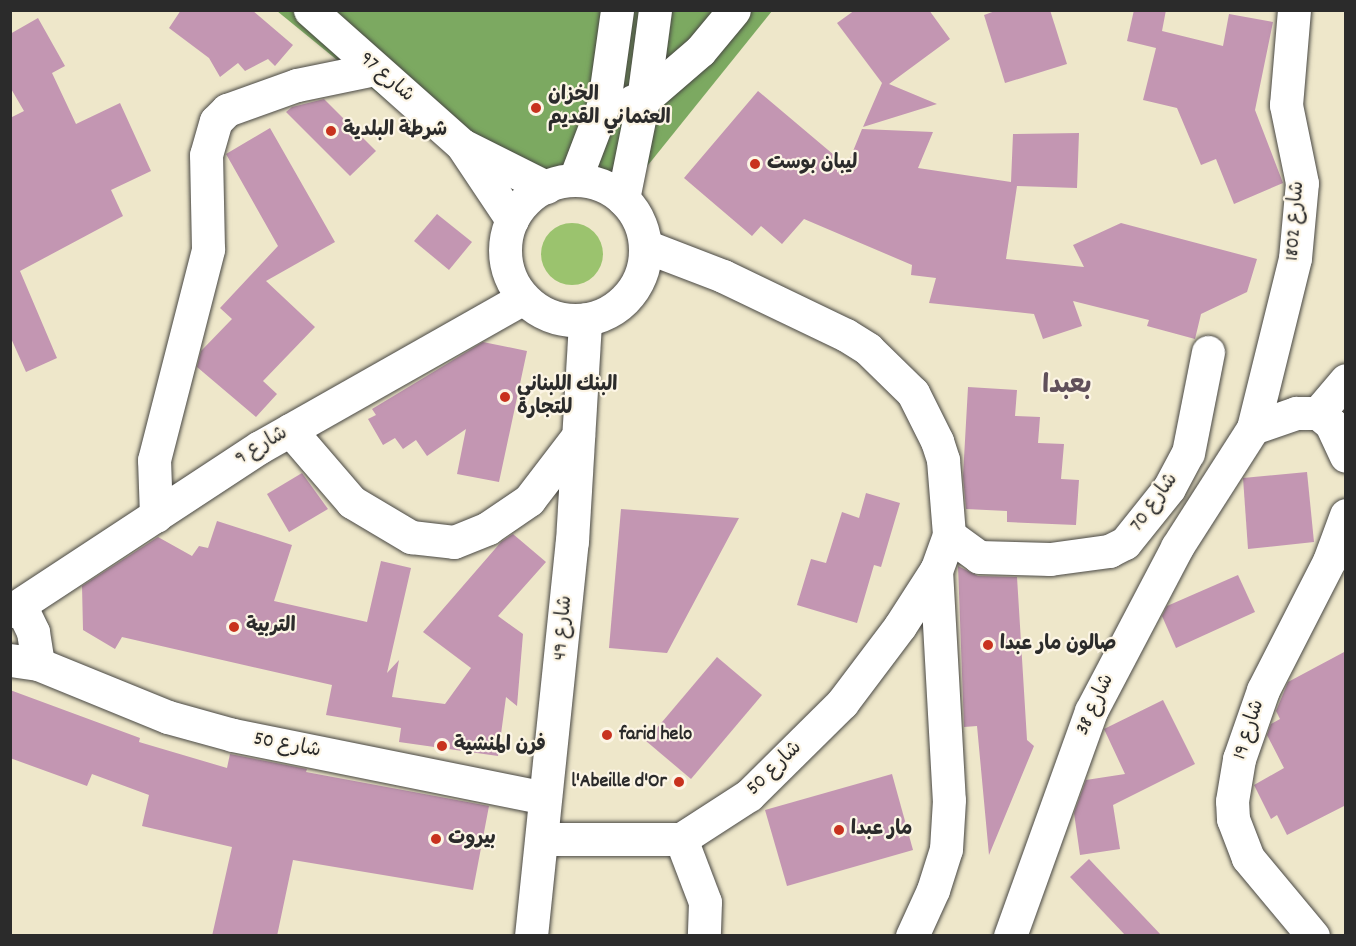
<!DOCTYPE html>
<meta charset="utf-8">
<style>
body{margin:0}
#map{position:relative;width:1356px;height:946px;overflow:hidden;background:#eee7ca;font-family:Dekko,"Playpen Sans Arabic",sans-serif}
div>[style]{position:absolute}
[style*='--x']{left:calc(var(--x)*1px);top:calc(var(--y)*1px);width:calc(var(--w)*1px);rotate:calc(var(--a)*1deg)}
.green>*{inset:0;background:#9bc36e}
.round{border-radius:50%}
.forest>*{inset:0;background:#7ca961}
.building>*{inset:0;background:#c396b2}
.roads{filter:drop-shadow(0 0 2px #484743) drop-shadow(0 0 2px #484743)}
.minor>*{height:33px;margin:-16.5px;padding:0 16.5px;transform-origin:16.5px;border-radius:16.5px;background:#fff}
.major>*{height:33px;margin:-16.5px;padding:0 16.5px;transform-origin:16.5px;border-radius:16.5px;background:#fff}
.major>.ring{margin:-16.5px;padding:0;box-sizing:content-box;background:none;border:33px solid #fff;border-radius:50%}
.dots>*{width:16px;height:16px;translate:-50% -50%;box-sizing:border-box;border:3px solid #fcf5e5;border-radius:50%}
span{translate:-50% -50%;white-space:nowrap;text-align:center;line-height:1.15;-webkit-text-stroke:4.5px #fcf5e5;paint-order:stroke}
.street-label{font-size:20px;color:#2b2b2b}
.poi-label{font-size:20px;color:#2b2b2b;font-weight:700}
.left{translate:0 -50%;text-align:left}
.right{translate:-100% -50%;text-align:right}
.district-label{font-size:26px;color:#60505a;font-weight:700}
.frame{position:absolute;inset:0;border:12px solid #2b2b2b;pointer-events:none}
</style>
<div id="map">
<div class="green">
<div class="round" style="left:541px;top:223px;width:62px;height:62px"></div>
</div>
<div class="forest">
<div style="clip-path:polygon(277px 11px,772px 11px,632px 185px,505px 197px)"></div>
</div>
<div class="building">
<div style="clip-path:polygon(181px 10px,252px 10px,293px 45px,275px 66px,268px 59px,245px 71px,238px 63px,220px 77px,209px 58px,169px 28px)"></div>
<div style="clip-path:polygon(855px 10px,929px 10px,950px 39px,889px 84px,937px 104px,863px 127px,882px 83px,837px 23px)"></div>
<div style="clip-path:polygon(998px 10px,1050px 10px,1067px 64px,1005px 83px,984px 15px)"></div>
<div style="clip-path:polygon(1134px 10px,1166px 10px,1162px 31px,1223px 46px,1229px 14px,1273px 22px,1255px 110px,1283px 183px,1234px 204px,1216px 159px,1201px 165px,1177px 108px,1143px 100px,1156px 48px,1127px 41px)"></div>
<div style="clip-path:polygon(38px 18px,65px 66px,52px 73px,76px 124px,120px 103px,151px 171px,111px 190px,123px 216px,20px 271px,57px 358px,26px 372px,10px 336px,10px 118px,24px 111px,10px 87px,10px 34px)"></div>
<div style="clip-path:polygon(758px 91px,847px 166px,862px 129px,933px 132px,918px 168px,1011px 182px,1013px 134px,1079px 133px,1077px 188px,1017px 186px,1006px 259px,1084px 267px,1073px 245px,1121px 223px,1257px 259px,1247px 292px,1201px 314px,1195px 339px,1147px 326px,1149px 320px,1073px 301px,1082px 326px,1043px 339px,1034px 314px,929px 303px,936px 278px,911px 275px,912px 265px,804px 219px,782px 244px,761px 226px,752px 236px,684px 178px)"></div>
<div style="clip-path:polygon(324px 99px,376px 151px,350px 176px,286px 112px,292px 107px)"></div>
<div style="clip-path:polygon(270px 128px,335px 242px,266px 281px,315px 327px,263px 381px,277px 394px,256px 417px,197px 367px,201px 351px,232px 319px,220px 308px,278px 246px,226px 154px)"></div>
<div style="clip-path:polygon(437px 214px,472px 242px,449px 270px,414px 241px)"></div>
<div style="clip-path:polygon(483px 342px,527px 351px,499px 482px,457px 474px,466px 429px,427px 456px,416px 440px,403px 449px,395px 438px,383px 445px,368px 419px,376px 415px,372px 409px)"></div>
<div style="clip-path:polygon(968px 387px,1017px 390px,1015px 416px,1040px 417px,1038px 443px,1064px 444px,1061px 479px,1079px 480px,1076px 525px,1007px 522px,1007px 511px,966px 509px,963px 476px)"></div>
<div style="clip-path:polygon(1307px 472px,1314px 542px,1248px 549px,1243px 478px)"></div>
<div style="clip-path:polygon(302px 473px,328px 509px,289px 532px,267px 494px)"></div>
<div style="clip-path:polygon(866px 493px,900px 503px,881px 567px,874px 565px,857px 623px,797px 605px,811px 559px,826px 563px,842px 512px,859px 518px)"></div>
<div style="clip-path:polygon(621px 509px,739px 518px,667px 653px,609px 648px)"></div>
<div style="clip-path:polygon(217px 521px,292px 545px,274px 601px,367px 622px,381px 561px,411px 568px,387px 673px,399px 660px,392px 697px,445px 704px,471px 668px,423px 632px,501px 542px,513px 534px,546px 562px,498px 616px,523px 634px,517px 706px,506px 697px,498px 756px,399px 742px,401px 728px,326px 715px,332px 685px,122px 637px,115px 649px,83px 630px,82px 586px,158px 537px,192px 556px,199px 546px,208px 548px)"></div>
<div style="clip-path:polygon(958px 566px,978px 576px,1017px 577px,1027px 740px,1034px 746px,989px 855px,977px 726px,964px 727px)"></div>
<div style="clip-path:polygon(1238px 575px,1255px 612px,1176px 648px,1162px 616px,1167px 606px)"></div>
<div style="clip-path:polygon(1346px 651px,1346px 805px,1287px 835px,1277px 815px,1271px 819px,1254px 785px,1284px 768px,1267px 735px,1271px 724px,1280px 719px,1276px 711px,1288px 682px)"></div>
<div style="clip-path:polygon(717px 657px,762px 695px,691px 779px,646px 741px)"></div>
<div style="clip-path:polygon(10px 690px,140px 738px,139px 742px,227px 768px,230px 754px,307px 769px,306px 772px,489px 806px,473px 890px,293px 860px,277px 936px,212px 936px,232px 847px,142px 826px,149px 795px,92px 774px,87px 786px,10px 758px)"></div>
<div style="clip-path:polygon(1163px 700px,1195px 764px,1113px 805px,1120px 849px,1080px 855px,1074px 813px,1086px 780px,1125px 774px,1104px 729px)"></div>
<div style="clip-path:polygon(892px 774px,913px 850px,787px 886px,765px 810px)"></div>
<div style="clip-path:polygon(1089px 859px,1162px 936px,1126px 936px,1070px 877px)"></div>
</div>
<div class="roads">
<div class="minor">
<div style="--x:310;--y:10;--w:203;--a:41.6"></div>
<div style="--x:462;--y:145;--w:90;--a:56.3"></div>
<div style="--x:464;--y:146;--w:92;--a:26.6"></div>
<div style="--x:1318;--y:413;--w:43;--a:-49.7"></div>
<div style="--x:1253;--y:428;--w:46;--a:-19.2"></div>
<div style="--x:1296;--y:413;--w:22;--a:0"></div>
<div style="--x:1318;--y:413;--w:17;--a:40"></div>
<div style="--x:1331;--y:424;--w:35;--a:65"></div>
<div style="--x:290;--y:430;--w:95;--a:49.3"></div>
<div style="--x:352;--y:502;--w:69;--a:30.7"></div>
<div style="--x:411;--y:537;--w:43;--a:6.6"></div>
<div style="--x:454;--y:542;--w:37;--a:-22"></div>
<div style="--x:488;--y:528;--w:50;--a:-34.3"></div>
<div style="--x:529;--y:500;--w:81;--a:-52.6"></div>
<div style="--x:156;--y:516;--w:56;--a:-92"></div>
<div style="--x:154;--y:460;--w:218;--a:-75.6"></div>
<div style="--x:208;--y:249;--w:94;--a:-91.2"></div>
<div style="--x:206;--y:155;--w:35;--a:-74"></div>
<div style="--x:216;--y:121;--w:16;--a:-45"></div>
<div style="--x:227;--y:110;--w:74;--a:-19.7"></div>
<div style="--x:297;--y:85;--w:80;--a:-11.6"></div>
<div style="--x:949;--y:535;--w:37;--a:36"></div>
<div style="--x:979;--y:557;--w:71;--a:1.6"></div>
<div style="--x:1050;--y:559;--w:60;--a:-7.7"></div>
<div style="--x:1109;--y:551;--w:18;--a:-27"></div>
<div style="--x:1125;--y:543;--w:70;--a:-51.3"></div>
<div style="--x:1169;--y:488;--w:40;--a:-62"></div>
<div style="--x:1188;--y:453;--w:103;--a:-78.8"></div>
<div style="--x:20;--y:605;--w:30;--a:64"></div>
<div style="--x:33;--y:632;--w:32;--a:81"></div>
<div style="--x:10;--y:611;--w:299;--a:-33.3"></div>
<div style="--x:260;--y:447;--w:302;--a:-29.5"></div>
<div style="--x:10;--y:660;--w:28;--a:8"></div>
<div style="--x:38;--y:664;--w:140;--a:22.2"></div>
<div style="--x:168;--y:717;--w:67;--a:15.5"></div>
<div style="--x:233;--y:735;--w:318;--a:11.4"></div>
<div style="--x:681;--y:839;--w:67;--a:69.1"></div>
<div style="--x:705;--y:902;--w:34;--a:92"></div>
<div style="--x:1010;--y:936;--w:239;--a:-70.2"></div>
<div style="--x:1091;--y:711;--w:185;--a:-62.3"></div>
<div style="--x:1177;--y:547;--w:141;--a:-57.4"></div>
<div style="--x:1253;--y:428;--w:175;--a:-76.1"></div>
<div style="--x:1295;--y:258;--w:75;--a:-84.7"></div>
<div style="--x:1302;--y:183;--w:80;--a:-101.6"></div>
<div style="--x:1286;--y:105;--w:95;--a:-85.2"></div>
<div style="--x:1313;--y:936;--w:102;--a:-129.8"></div>
<div style="--x:1248;--y:858;--w:42;--a:-111"></div>
<div style="--x:1233;--y:819;--w:18;--a:-93"></div>
<div style="--x:1232;--y:801;--w:43;--a:-80.5"></div>
<div style="--x:1239;--y:759;--w:73;--a:-70.8"></div>
<div style="--x:1263;--y:690;--w:145;--a:-62.9"></div>
<div style="--x:1329;--y:561;--w:49;--a:-69.7"></div>
</div>
<div class="major">
<div style="--x:633;--y:101;--w:10;--a:-6"></div>
<div style="--x:643;--y:100;--w:75;--a:-40.7"></div>
<div style="--x:700;--y:51;--w:53;--a:-50.3"></div>
<div style="--x:575;--y:179;--w:81;--a:-69.1"></div>
<div style="--x:604;--y:103;--w:94;--a:-82"></div>
<div class="ring" style="left:505px;top:180px;width:107px;height:107px"></div>
<div style="--x:623;--y:199;--w:101;--a:-78.6"></div>
<div style="--x:643;--y:100;--w:91;--a:-82.4"></div>
<div style="--x:645;--y:246;--w:84;--a:21"></div>
<div style="--x:723;--y:276;--w:136;--a:25.6"></div>
<div style="--x:846;--y:335;--w:26;--a:32"></div>
<div style="--x:868;--y:349;--w:63;--a:44.4"></div>
<div style="--x:913;--y:393;--w:54;--a:63.4"></div>
<div style="--x:937;--y:441;--w:20;--a:72"></div>
<div style="--x:943;--y:460;--w:75;--a:85.4"></div>
<div style="--x:949;--y:535;--w:37;--a:110"></div>
<div style="--x:936;--y:570;--w:230;--a:86.8"></div>
<div style="--x:949;--y:800;--w:49;--a:93.5"></div>
<div style="--x:946;--y:849;--w:43;--a:107.6"></div>
<div style="--x:933;--y:890;--w:51;--a:114.5"></div>
<div style="--x:542;--y:839;--w:139;--a:0"></div>
<div style="--x:681;--y:839;--w:81;--a:-32.9"></div>
<div style="--x:749;--y:795;--w:131;--a:-44.7"></div>
<div style="--x:842;--y:703;--w:96;--a:-53"></div>
<div style="--x:900;--y:626;--w:67;--a:-57.3"></div>
<div style="--x:531;--y:936;--w:397;--a:-84.1"></div>
<div style="--x:572;--y:541;--w:222;--a:-86.6"></div>
</div>
</div>
<div class="dots">
<div style="left:536px;top:108px;background:#c8321e"></div>
<div style="left:331px;top:131px;background:#c8321e"></div>
<div style="left:755px;top:164px;background:#c8321e"></div>
<div style="left:505px;top:397px;background:#c8321e"></div>
<div style="left:234px;top:627px;background:#c8321e"></div>
<div style="left:988px;top:645px;background:#c8321e"></div>
<div style="left:607px;top:735px;background:#c8321e"></div>
<div style="left:442px;top:746px;background:#c8321e"></div>
<div style="left:679px;top:782px;background:#c8321e"></div>
<div style="left:839px;top:830px;background:#c8321e"></div>
<div style="left:436px;top:839px;background:#c8321e"></div>
</div>
<div class="street-label">
<span style="left:386px;top:78px;rotate:41deg">شارع 97</span>
<span style="left:1296px;top:221px;rotate:-86deg">شارع 1802</span>
<span style="left:262px;top:447px;rotate:-31deg">شارع 9</span>
<span style="left:1155px;top:503px;rotate:-54deg">شارع 70</span>
<span style="left:564px;top:628px;rotate:-85deg">شارع 49</span>
<span style="left:1096px;top:705px;rotate:-65deg">شارع 38</span>
<span style="left:1250px;top:730px;rotate:-72deg">شارع 19</span>
<span style="left:287px;top:746px;rotate:11deg">شارع 50</span>
<span style="left:775px;top:769px;rotate:-44deg">شارع 50</span>
</div>
<div class="poi-label">
<span class="left" style="left:548px;top:108px">الخزان<br>العثماني القديم</span>
<span class="left" style="left:343px;top:131px">شرطة البلدية</span>
<span class="left" style="left:767px;top:164px">ليبان بوست</span>
<span class="left" style="left:517px;top:398px">البنك اللبناني<br>للتجارة</span>
<span class="left" style="left:246px;top:627px">التربية</span>
<span class="left" style="left:1000px;top:645px">صالون مار عبدا</span>
<span class="left" style="left:619px;top:735px">farid helo</span>
<span class="left" style="left:454px;top:746px">فرن المنشية</span>
<span class="right" style="left:667px;top:782px">l'Abeille d'Or</span>
<span class="left" style="left:851px;top:830px">مار عبدا</span>
<span class="left" style="left:448px;top:839px">بيروت</span>
</div>
<div class="district-label">
<span style="left:1067px;top:387px">بعبدا</span>
</div>
<div class="frame"></div>
</div>
